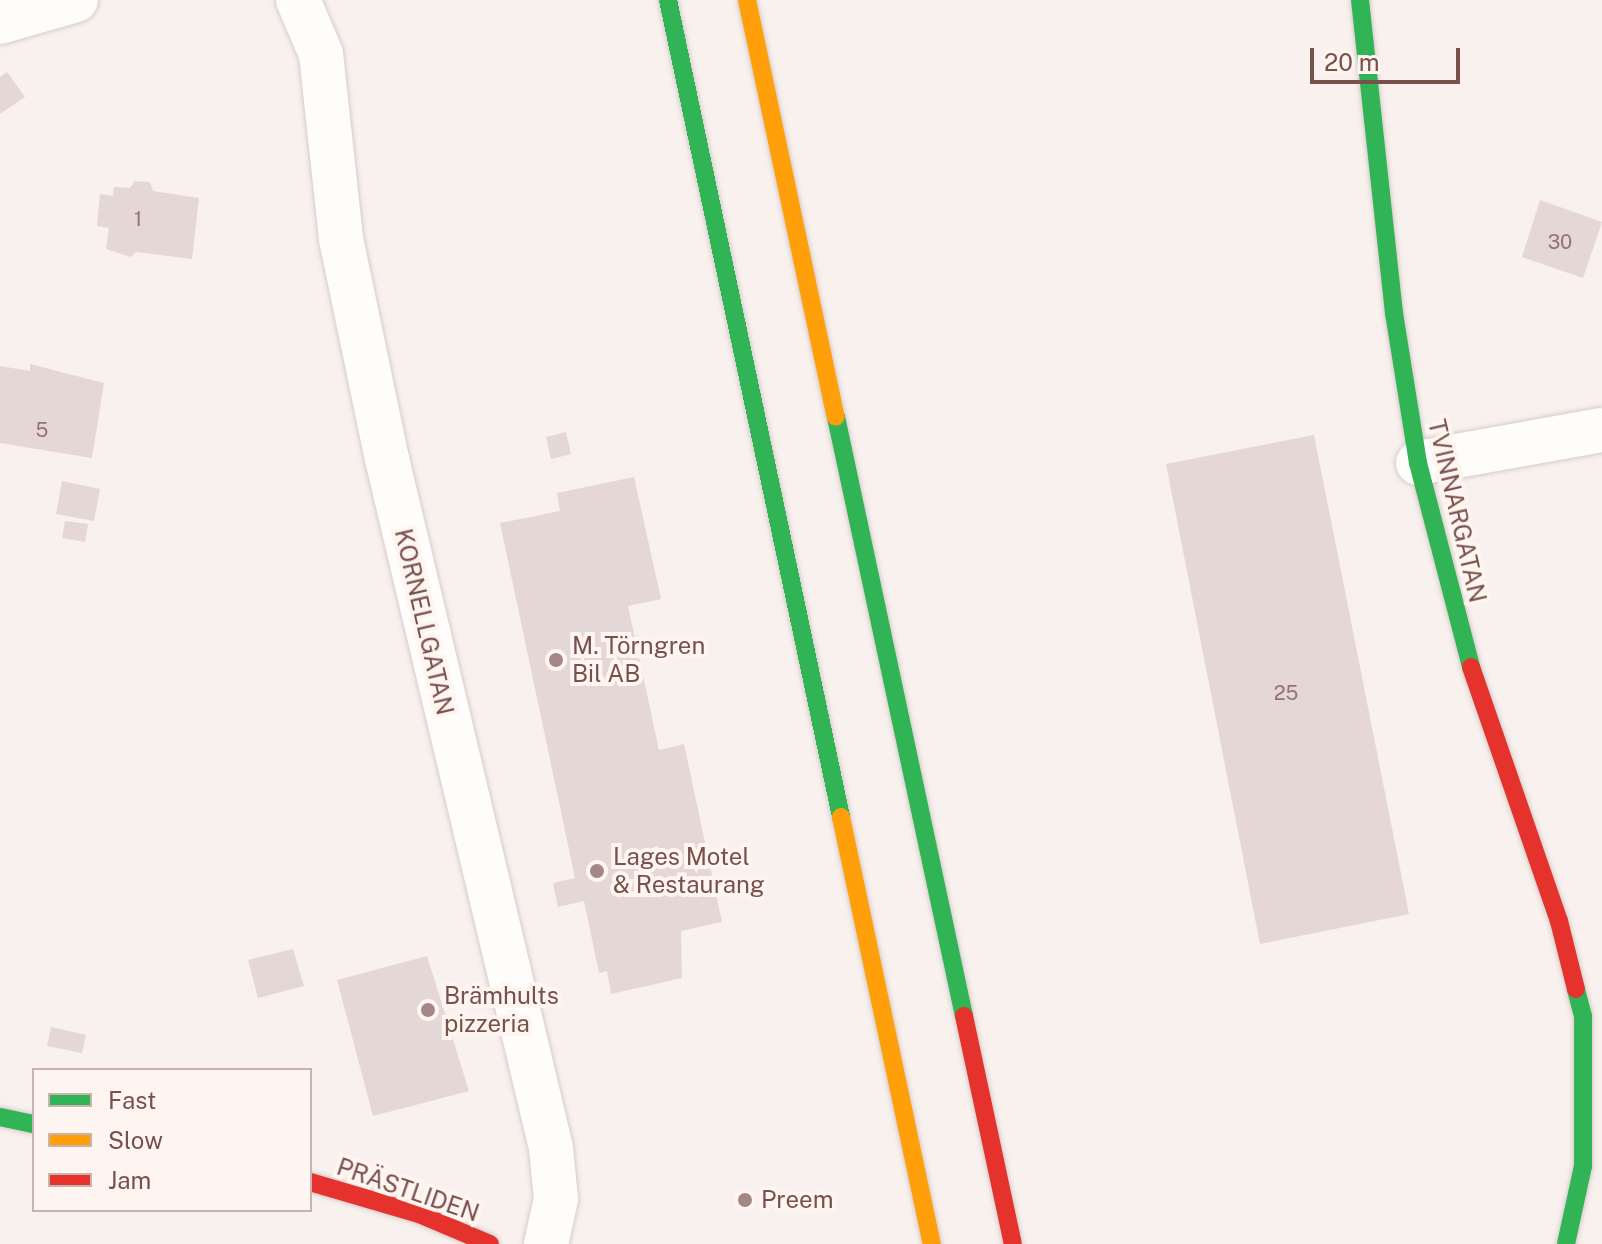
<!DOCTYPE html>
<meta charset="utf-8">
<style>
body{margin:0}
#map{position:relative;width:1602px;height:1244px;overflow:hidden;background:#f8f1ee;font-family:"Public Sans",sans-serif}
div>[style]{position:absolute}
[style*='--x']{left:calc(var(--x)*1px);top:calc(var(--y)*1px);width:calc(var(--w)*1px);rotate:calc(var(--a)*1deg)}
.building>*{inset:0;background:#e5d7d5}
.roads{filter:drop-shadow(0 0 2px #d7cdca) drop-shadow(0 0 2px #d7cdca)}
.street>*{height:44px;margin:-22px;padding:0 22px;transform-origin:22px;border-radius:22px;background:#fefdfc}
.fast>*{height:18px;margin:-9px;padding:0 9px;transform-origin:9px;border-radius:9px;background:#30b455}
.slow>*{height:18px;margin:-9px;padding:0 9px;transform-origin:9px;border-radius:9px;background:#ff9f0a}
.jam>*{height:18px;margin:-9px;padding:0 9px;transform-origin:9px;border-radius:9px;background:#e5322d}
.dots>*{width:22px;height:22px;translate:-50% -50%;box-sizing:border-box;border:4px solid #fff5f0;border-radius:50%}
span{translate:-50% -50%;white-space:nowrap;text-align:center;line-height:1.15;-webkit-text-stroke:8px #fff5f0;paint-order:stroke}
.number-label{font-size:20px;color:#957470}
.number-label span{-webkit-text-stroke-width:0}
.street-label{font-size:24px;color:#78504c}
.poi-label{font-size:24px;color:#78504c}
.left{translate:0 -50%;text-align:left}
.legend{position:absolute;left:32px;top:1068px;width:280px;height:144px;box-sizing:border-box;background:#fff5f0;border:2px solid #c9b3ae;margin:0;padding:10px 14px;list-style:none;font-size:24px;color:#78504c}
.legend li{display:flex;align-items:center;gap:16px;height:40px}
.legend b{width:40px;border:2px solid #c9b3ae}
.scale{position:absolute;left:1310px;top:48px;width:150px;height:36px;box-sizing:border-box;border:4px solid #78504c;border-top:0;padding-left:10px;font-size:24px;line-height:28px;white-space:nowrap;color:#78504c;-webkit-text-stroke:6px #fff5f0;paint-order:stroke}
</style>
<div id="map">
<div class="building">
<div style="clip-path:polygon(7px 72px,25px 97px,0 114px,0 77px)"></div>
<div style="clip-path:polygon(135px 181px,150px 182px,153px 191px,199px 198px,192px 259px,136px 252px,131px 257px,106px 249px,109px 228px,97px 226px,100px 194px,113px 196px,114px 187px,130px 188px)"></div>
<div style="clip-path:polygon(1540px 200px,1602px 222px,1583px 278px,1522px 257px)"></div>
<div style="clip-path:polygon(30px 364px,104px 383px,92px 458px,0 443px,0 366px,30px 371px)"></div>
<div style="clip-path:polygon(566px 432px,571px 454px,551px 459px,546px 437px)"></div>
<div style="clip-path:polygon(1314px 435px,1409px 914px,1260px 944px,1166px 464px)"></div>
<div style="clip-path:polygon(634px 477px,661px 599px,628px 606px,659px 750px,684px 744px,722px 922px,681px 931px,682px 978px,611px 994px,607px 971px,599px 973px,584px 901px,558px 907px,553px 883px,575px 878px,500px 523px,560px 511px,557px 493px)"></div>
<div style="clip-path:polygon(62px 481px,100px 489px,94px 521px,56px 514px)"></div>
<div style="clip-path:polygon(65px 521px,88px 524px,85px 542px,62px 538px)"></div>
<div style="clip-path:polygon(293px 949px,304px 986px,258px 998px,248px 960px)"></div>
<div style="clip-path:polygon(427px 956px,469px 1091px,373px 1116px,337px 980px)"></div>
<div style="clip-path:polygon(51px 1027px,86px 1035px,82px 1053px,47px 1046px)"></div>
</div>
<div class="roads">
<div class="street">
<div style="--x:298;--y:0;--w:59;--a:66.9"></div>
<div style="--x:321;--y:54;--w:186;--a:83.8"></div>
<div style="--x:341;--y:239;--w:225;--a:78.2"></div>
<div style="--x:387;--y:459;--w:708;--a:76.61"></div>
<div style="--x:551;--y:1148;--w:51;--a:84.4"></div>
<div style="--x:556;--y:1199;--w:46;--a:102.5"></div>
<div style="--x:0;--y:22;--w:79;--a:-16.1"></div>
<div style="--x:1418;--y:463;--w:187;--a:-10.2"></div>
</div>
<div class="fast">
<div style="--x:668;--y:0;--w:835;--a:78.04"></div>
<div style="--x:1360;--y:0;--w:315;--a:83.8"></div>
<div style="--x:1394;--y:313;--w:152;--a:80.9"></div>
<div style="--x:1418;--y:463;--w:211;--a:75.4"></div>
<div style="--x:836;--y:417;--w:613;--a:77.94"></div>
<div style="--x:0;--y:1117;--w:35;--a:12"></div>
<div style="--x:1566;--y:1244;--w:80;--a:-77.7"></div>
<div style="--x:1583;--y:1166;--w:150;--a:-90"></div>
<div style="--x:1583;--y:1016;--w:28;--a:-105"></div>
</div>
<div class="slow">
<div style="--x:747;--y:0;--w:426;--a:78"></div>
<div style="--x:841;--y:817;--w:437;--a:78"></div>
</div>
<div class="jam">
<div style="--x:1471;--y:667;--w:269;--a:70.9"></div>
<div style="--x:1559;--y:921;--w:70;--a:76"></div>
<div style="--x:964;--y:1016;--w:233;--a:77.9"></div>
<div style="--x:310;--y:1182;--w:114;--a:16.4"></div>
<div style="--x:419;--y:1214;--w:77;--a:22.9"></div>
</div>
</div>
<div class="dots">
<div style="left:556px;top:660px;background:#a58885"></div>
<div style="left:597px;top:871px;background:#a58885"></div>
<div style="left:428px;top:1010px;background:#a58885"></div>
<div style="left:745px;top:1200px;background:#a58885"></div>
</div>
<div class="number-label">
<span style="left:138px;top:219px">1</span>
<span style="left:1560px;top:242px">30</span>
<span style="left:42px;top:430px">5</span>
<span style="left:1286px;top:693px">25</span>
</div>
<div class="street-label">
<span style="left:1457px;top:511px;rotate:77deg">TVINNARGATAN</span>
<span style="left:424px;top:622px;rotate:77deg">KORNELLGATAN</span>
<span style="left:408px;top:1190px;rotate:19deg">PRÄSTLIDEN</span>
</div>
<div class="poi-label">
<span class="left" style="left:572px;top:660px">M. Törngren<br>Bil AB</span>
<span class="left" style="left:613px;top:871px">Lages Motel<br>&amp; Restaurang</span>
<span class="left" style="left:444px;top:1010px">Brämhults<br>pizzeria</span>
<span class="left" style="left:761px;top:1200px">Preem</span>
</div>
<ul class="legend">
<li><b style="height:10px;background:#30b455"></b>Fast</li>
<li><b style="height:10px;background:#ff9f0a"></b>Slow</li>
<li><b style="height:10px;background:#e5322d"></b>Jam</li>
</ul>
<div class="scale">20 m</div>
</div>
